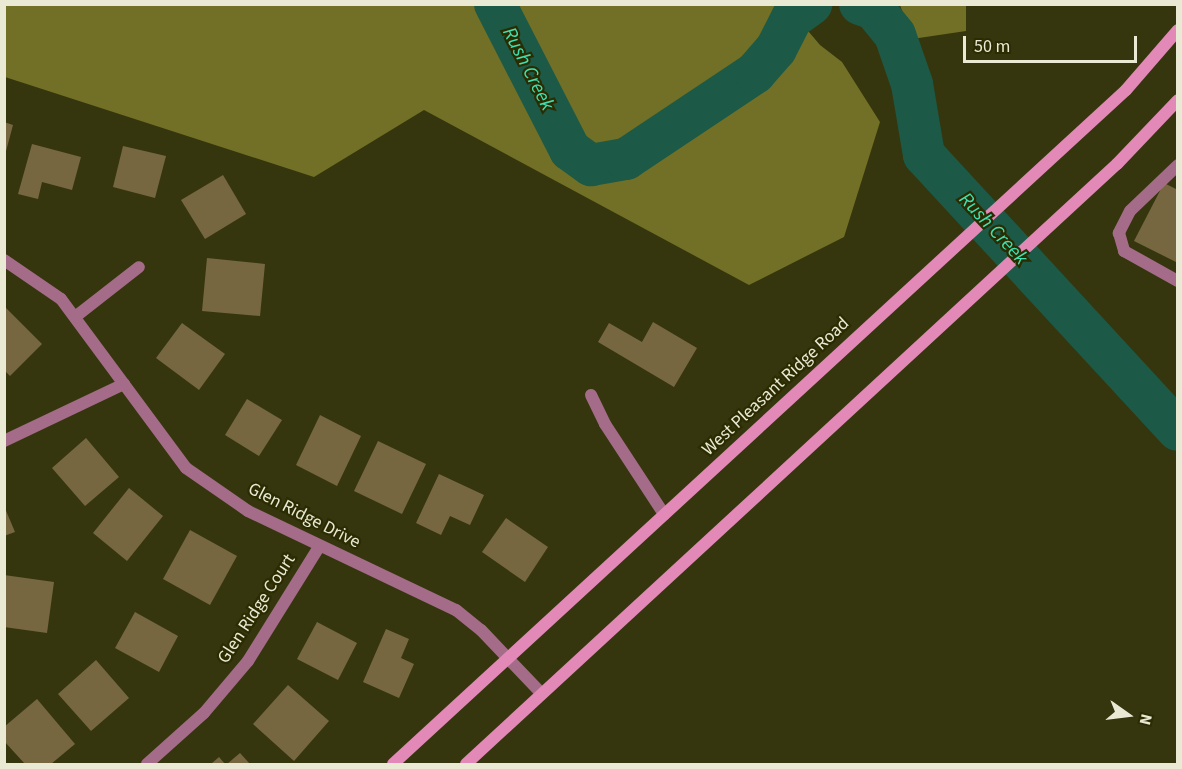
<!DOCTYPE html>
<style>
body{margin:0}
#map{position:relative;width:1182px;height:769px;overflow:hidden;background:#36360e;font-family:"Source Sans 3",sans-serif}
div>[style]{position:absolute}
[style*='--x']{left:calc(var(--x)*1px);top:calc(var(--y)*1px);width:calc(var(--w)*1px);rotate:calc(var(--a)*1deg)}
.forest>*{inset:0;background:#717026}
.river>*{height:42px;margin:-21px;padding:0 21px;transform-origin:21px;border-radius:21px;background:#1c5a47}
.building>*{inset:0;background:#766741}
.lane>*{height:12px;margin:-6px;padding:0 6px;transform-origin:6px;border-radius:6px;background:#a46c88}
.street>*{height:12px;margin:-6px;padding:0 6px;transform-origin:6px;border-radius:6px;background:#a46c88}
.secondary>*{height:12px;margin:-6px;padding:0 6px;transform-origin:6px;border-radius:6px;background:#e289b7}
span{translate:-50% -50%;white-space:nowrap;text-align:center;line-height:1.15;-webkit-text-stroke:4.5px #2c2c03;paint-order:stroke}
.street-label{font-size:18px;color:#eaead4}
.water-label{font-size:20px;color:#3fe1b1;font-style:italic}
.frame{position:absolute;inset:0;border:6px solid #eaead4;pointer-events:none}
.north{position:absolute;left:1098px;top:685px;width:60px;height:60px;-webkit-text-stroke:4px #2c2c03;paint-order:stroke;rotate:104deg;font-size:16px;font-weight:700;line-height:24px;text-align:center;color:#eaead4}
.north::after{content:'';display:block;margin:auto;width:21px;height:27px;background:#eaead4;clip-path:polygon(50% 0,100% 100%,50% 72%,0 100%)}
.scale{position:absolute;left:963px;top:36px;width:174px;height:27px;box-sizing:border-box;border:3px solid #eaead4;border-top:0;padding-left:8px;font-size:18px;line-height:21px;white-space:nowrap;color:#eaead4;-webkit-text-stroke:4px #2c2c03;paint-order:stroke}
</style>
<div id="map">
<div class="forest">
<div style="clip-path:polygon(5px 4px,786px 5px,820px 45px,842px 62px,880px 122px,844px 237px,749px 285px,424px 110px,314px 177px,5px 77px)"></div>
<div style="clip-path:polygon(900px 5px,966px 5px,966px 31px,912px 39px)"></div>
</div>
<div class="river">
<div style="--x:495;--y:4;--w:164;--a:62.8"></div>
<div style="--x:570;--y:150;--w:26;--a:36"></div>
<div style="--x:591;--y:165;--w:36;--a:-10"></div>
<div style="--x:626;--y:159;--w:155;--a:-33.7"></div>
<div style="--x:755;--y:73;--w:32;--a:-49"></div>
<div style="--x:776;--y:49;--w:35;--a:-63"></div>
<div style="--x:792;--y:18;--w:24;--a:-36"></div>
<div style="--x:860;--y:4;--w:15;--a:20"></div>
<div style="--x:874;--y:9;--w:33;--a:51"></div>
<div style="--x:895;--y:35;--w:52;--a:70.9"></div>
<div style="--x:912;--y:84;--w:72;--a:80.4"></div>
<div style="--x:924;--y:155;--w:374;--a:47.3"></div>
</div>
<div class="building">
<div style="clip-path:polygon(4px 122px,13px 125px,5px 155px,4px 155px)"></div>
<div style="clip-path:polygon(32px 144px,81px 157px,72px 190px,42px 182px,38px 199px,18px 194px)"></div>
<div style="clip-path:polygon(123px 146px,166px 156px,155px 198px,113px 187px)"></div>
<div style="clip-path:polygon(223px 175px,246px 214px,205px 239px,181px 200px)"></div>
<div style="clip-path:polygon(1164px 183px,1178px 190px,1178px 263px,1134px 241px)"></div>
<div style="clip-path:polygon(207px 258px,265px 264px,260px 316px,202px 311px)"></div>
<div style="clip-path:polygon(6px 308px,42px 344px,10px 376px,4px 370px)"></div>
<div style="clip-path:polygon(653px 322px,697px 348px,674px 387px,598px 342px,609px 323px,642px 342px)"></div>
<div style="clip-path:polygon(182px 323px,225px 354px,199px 390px,156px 358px)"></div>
<div style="clip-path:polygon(247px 399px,282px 420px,259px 456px,225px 435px)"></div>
<div style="clip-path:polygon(320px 415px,361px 436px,337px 486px,296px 465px)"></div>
<div style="clip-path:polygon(86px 438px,119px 477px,85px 506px,52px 468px)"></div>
<div style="clip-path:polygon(378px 441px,426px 464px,402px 514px,354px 491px)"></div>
<div style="clip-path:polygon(439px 474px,484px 495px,470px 525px,450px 516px,441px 535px,416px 523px)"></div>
<div style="clip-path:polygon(129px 488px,163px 516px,127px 561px,93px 533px)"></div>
<div style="clip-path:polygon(4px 506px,15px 532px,4px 536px)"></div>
<div style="clip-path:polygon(506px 518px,548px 547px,525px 582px,482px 552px)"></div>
<div style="clip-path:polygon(190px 530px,237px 556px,210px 605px,163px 579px)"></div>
<div style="clip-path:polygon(4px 575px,54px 582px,47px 633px,4px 627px)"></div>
<div style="clip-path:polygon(135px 612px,178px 636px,159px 672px,115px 648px)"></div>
<div style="clip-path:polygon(317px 622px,357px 643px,338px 680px,297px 659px)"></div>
<div style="clip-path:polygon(386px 629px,409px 639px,401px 658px,414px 664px,399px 698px,363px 682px)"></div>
<div style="clip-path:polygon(96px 660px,129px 698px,91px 731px,58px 694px)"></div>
<div style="clip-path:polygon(288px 685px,329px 721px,294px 761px,253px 724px)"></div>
<div style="clip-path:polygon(37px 699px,75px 744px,51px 764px,25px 764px,4px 741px,4px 727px)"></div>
<div style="clip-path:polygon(240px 753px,250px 764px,227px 764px)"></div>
<div style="clip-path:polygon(219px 757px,225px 764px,211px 764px)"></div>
</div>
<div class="lane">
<div style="--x:1178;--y:165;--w:66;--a:136.2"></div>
<div style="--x:1130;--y:211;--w:25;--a:117"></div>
<div style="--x:1119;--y:233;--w:19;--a:74"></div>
<div style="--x:1124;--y:251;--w:62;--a:29.1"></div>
<div style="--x:591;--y:395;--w:32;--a:64"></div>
<div style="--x:605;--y:424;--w:108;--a:56.8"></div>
</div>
<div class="street">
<div style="--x:4;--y:260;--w:69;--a:34.4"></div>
<div style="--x:61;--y:299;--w:210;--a:53.5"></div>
<div style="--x:186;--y:468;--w:75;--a:34.7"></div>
<div style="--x:248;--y:511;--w:230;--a:25.5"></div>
<div style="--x:456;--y:610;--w:32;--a:39"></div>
<div style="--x:481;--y:630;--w:88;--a:46.4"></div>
<div style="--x:75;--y:317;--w:81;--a:-38"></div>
<div style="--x:4;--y:441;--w:133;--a:-25.4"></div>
<div style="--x:147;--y:764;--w:76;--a:-41.8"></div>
<div style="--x:204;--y:713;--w:68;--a:-49.8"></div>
<div style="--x:248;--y:661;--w:134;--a:-58.1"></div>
</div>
<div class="secondary">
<div style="--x:393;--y:764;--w:996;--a:-42.6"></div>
<div style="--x:1126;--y:90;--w:79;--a:-49.1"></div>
<div style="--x:466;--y:764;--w:885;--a:-42.67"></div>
<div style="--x:1117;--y:164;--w:88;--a:-46.4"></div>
</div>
<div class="street-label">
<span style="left:776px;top:387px;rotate:-43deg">West Pleasant Ridge Road</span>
<span style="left:304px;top:516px;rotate:27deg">Glen Ridge Drive</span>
<span style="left:257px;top:609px;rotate:-57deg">Glen Ridge Court</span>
</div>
<div class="water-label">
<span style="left:528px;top:69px;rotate:63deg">Rush Creek</span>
<span style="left:993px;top:229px;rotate:47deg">Rush Creek</span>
</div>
<div class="frame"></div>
<div class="north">N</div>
<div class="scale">50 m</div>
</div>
